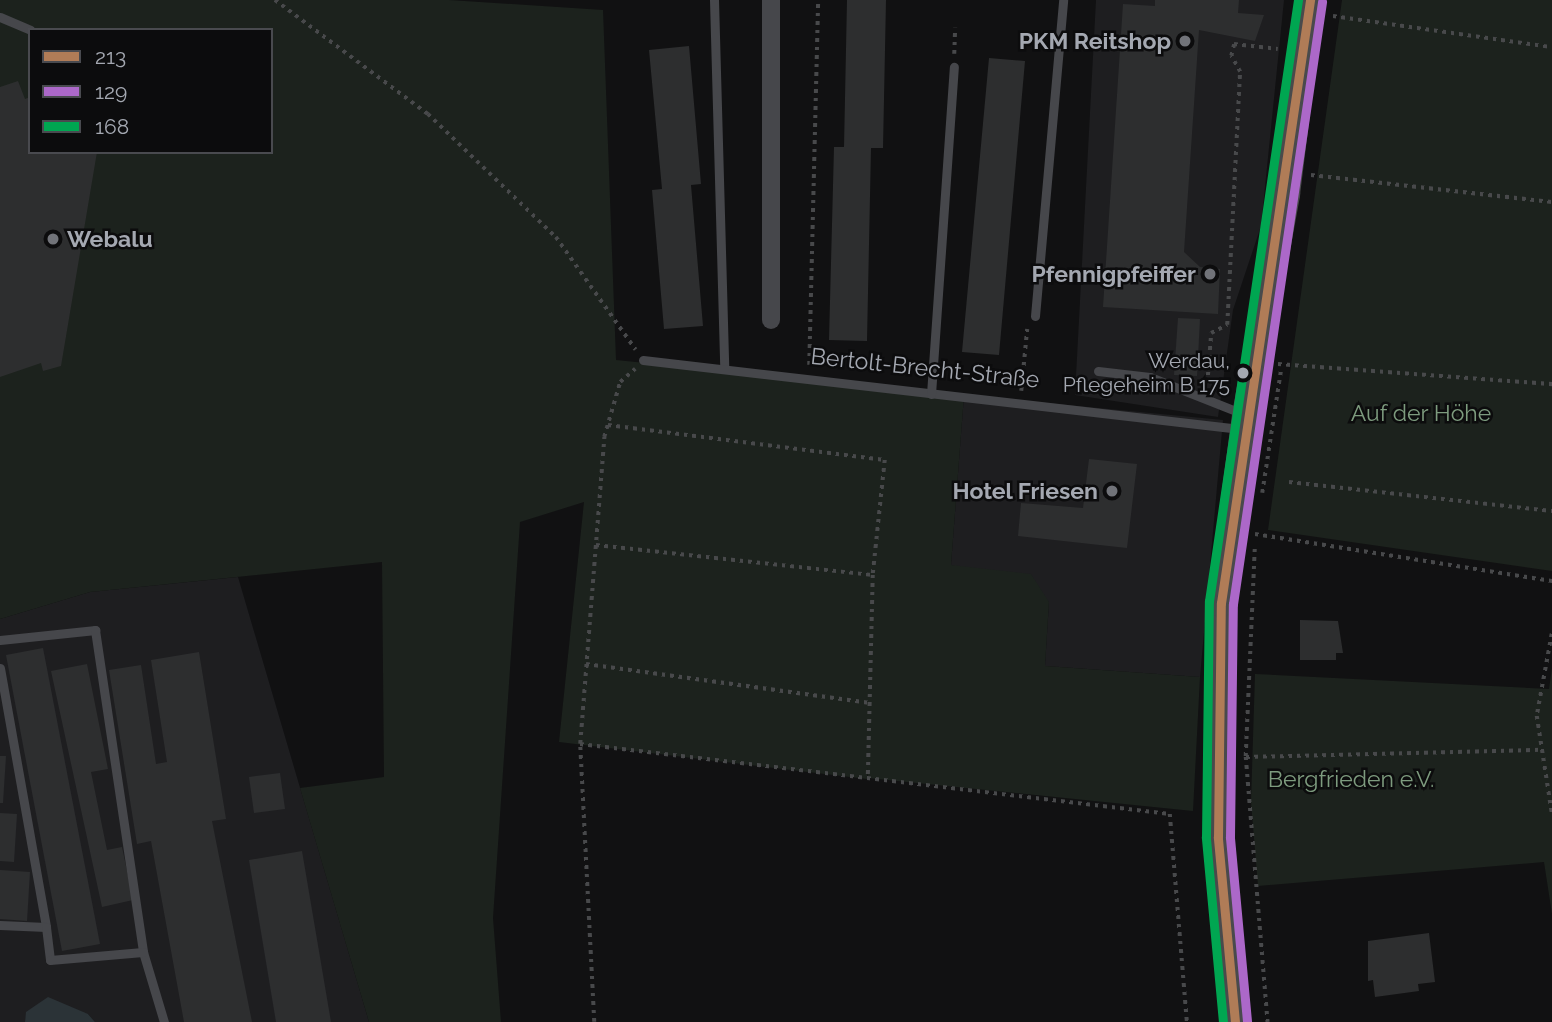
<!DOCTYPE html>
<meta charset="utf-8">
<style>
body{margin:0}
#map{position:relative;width:1552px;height:1022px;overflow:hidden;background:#111112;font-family:Raleway,sans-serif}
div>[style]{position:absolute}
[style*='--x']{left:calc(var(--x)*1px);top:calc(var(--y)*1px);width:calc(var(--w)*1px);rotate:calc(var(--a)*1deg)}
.built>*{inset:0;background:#1e1e20}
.green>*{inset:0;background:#1c221d}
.water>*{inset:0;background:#2b3337}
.building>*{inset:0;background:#2d2e2f}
.path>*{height:3.5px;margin-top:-1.75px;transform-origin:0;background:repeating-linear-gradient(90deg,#48494b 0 3.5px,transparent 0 8.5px)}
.service>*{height:9px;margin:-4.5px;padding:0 4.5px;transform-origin:4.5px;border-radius:4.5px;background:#46474b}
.minor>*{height:18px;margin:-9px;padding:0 9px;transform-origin:9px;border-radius:9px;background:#46474b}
.primary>*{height:28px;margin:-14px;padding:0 14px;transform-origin:14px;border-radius:14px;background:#494a4c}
.bus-1>*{height:9px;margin:-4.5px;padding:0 4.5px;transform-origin:4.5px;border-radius:4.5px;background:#b07c57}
.bus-2>*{height:9px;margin:-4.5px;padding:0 4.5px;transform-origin:4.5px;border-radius:4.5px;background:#ac68c9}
.bus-3>*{height:9px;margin:-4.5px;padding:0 4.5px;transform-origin:4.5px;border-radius:4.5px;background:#00a651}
.dots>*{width:19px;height:19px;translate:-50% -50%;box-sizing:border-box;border:4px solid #0c0c0d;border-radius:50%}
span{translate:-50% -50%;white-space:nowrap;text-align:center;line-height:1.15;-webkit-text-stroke:5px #0c0c0d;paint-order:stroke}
.bus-label{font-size:21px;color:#a4a8b1}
.right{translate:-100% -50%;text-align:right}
.poi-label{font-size:23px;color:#a4a8b1;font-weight:700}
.left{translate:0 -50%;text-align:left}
.street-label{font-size:23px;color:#a4a8b1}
.park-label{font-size:23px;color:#7d9b7e}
.legend{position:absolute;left:28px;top:28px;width:245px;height:126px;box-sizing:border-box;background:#0c0c0d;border:2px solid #494a4f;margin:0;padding:9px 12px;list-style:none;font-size:21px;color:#a4a8b1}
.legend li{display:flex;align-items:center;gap:14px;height:35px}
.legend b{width:35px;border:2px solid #494a4f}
</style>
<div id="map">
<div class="built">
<div style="clip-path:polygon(1096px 0,1284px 0,1261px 226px,1233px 310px,1218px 417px,1075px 395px)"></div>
<div style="clip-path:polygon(964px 395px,1223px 420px,1200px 677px,1045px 666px,1049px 602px,951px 565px)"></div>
<div style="clip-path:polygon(238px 577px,369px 1022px,95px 1022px,88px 1014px,27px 1012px,25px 1022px,0 1022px,0 619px,90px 592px)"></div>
</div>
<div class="green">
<div style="clip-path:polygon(evenodd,0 0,449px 0,603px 10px,616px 360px,964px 395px,951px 565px,1031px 574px,1049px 602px,1045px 666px,1200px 677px,1193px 811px,868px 778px,868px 768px,867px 779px,559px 742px,584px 502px,520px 522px,493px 918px,501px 1022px,369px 1022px,300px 788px,384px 777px,382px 562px,90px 592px,0 619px,0 0,30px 30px,271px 30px,271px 152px,30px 152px,30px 30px)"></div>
<div style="clip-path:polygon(1342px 0,1552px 0,1552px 571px,1268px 530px)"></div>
<div style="clip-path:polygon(1552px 668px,1552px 914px,1544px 862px,1258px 886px,1251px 802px,1255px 674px,1549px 689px)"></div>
</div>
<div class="water">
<div style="clip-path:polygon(48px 997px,88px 1014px,95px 1022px,25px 1022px,26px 1012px)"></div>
</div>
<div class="building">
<div style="clip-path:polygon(847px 0,886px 0,883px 148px,871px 148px,867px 341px,829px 340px,834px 147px,844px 147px)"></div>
<div style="clip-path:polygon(1155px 0,1239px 0,1238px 13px,1264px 15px,1255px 41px,1199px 30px,1184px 252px,1200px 267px,1220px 269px,1218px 314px,1103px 307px,1123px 4px,1155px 6px)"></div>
<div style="clip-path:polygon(689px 46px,701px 184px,691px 185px,703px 326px,664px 329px,652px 190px,662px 189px,649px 50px)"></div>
<div style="clip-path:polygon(989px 58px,1025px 61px,999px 355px,962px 352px)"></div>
<div style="clip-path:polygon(18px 81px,25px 99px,30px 97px,30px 152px,97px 152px,61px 366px,43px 371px,41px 363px,0 377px,0 87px)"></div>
<div style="clip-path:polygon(1178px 318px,1200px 319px,1197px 376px,1174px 375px)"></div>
<div style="clip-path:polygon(1089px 459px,1137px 464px,1127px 548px,1018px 536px,1021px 503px,1083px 508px)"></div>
<div style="clip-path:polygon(1300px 620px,1338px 621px,1343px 653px,1336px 653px,1336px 660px,1300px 660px)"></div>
<div style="clip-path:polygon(43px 648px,100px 944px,62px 951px,6px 655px)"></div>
<div style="clip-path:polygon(199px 652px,226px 819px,212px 821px,252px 1022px,184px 1022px,151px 841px,137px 844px,109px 670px,141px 665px,156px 764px,167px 762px,151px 660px)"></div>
<div style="clip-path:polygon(87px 664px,108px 769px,91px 772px,107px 850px,122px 847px,133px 900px,102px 907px,51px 671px)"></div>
<div style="clip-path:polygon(0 756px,6px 756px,3px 803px,0 803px)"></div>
<div style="clip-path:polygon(280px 773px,285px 809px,254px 813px,249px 777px)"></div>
<div style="clip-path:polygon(0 813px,17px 814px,14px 862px,0 861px)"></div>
<div style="clip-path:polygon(302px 851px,331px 1022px,276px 1022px,249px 860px)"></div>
<div style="clip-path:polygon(0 870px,30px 872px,27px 921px,0 919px)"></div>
<div style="clip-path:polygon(1429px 933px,1435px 982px,1418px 984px,1419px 991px,1375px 997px,1373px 980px,1368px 981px,1368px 941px)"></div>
</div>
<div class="path">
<div style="--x:275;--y:0;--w:191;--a:36.7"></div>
<div style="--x:428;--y:114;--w:178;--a:43.9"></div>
<div style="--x:556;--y:237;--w:138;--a:54.7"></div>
<div style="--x:1333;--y:16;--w:221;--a:8.1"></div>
<div style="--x:954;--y:54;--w:26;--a:-88"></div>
<div style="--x:1311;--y:175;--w:243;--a:6.4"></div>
<div style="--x:1278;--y:364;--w:275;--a:4.2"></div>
<div style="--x:809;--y:365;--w:365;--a:-88.6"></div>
<div style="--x:1207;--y:384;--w:51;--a:-85.5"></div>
<div style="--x:1211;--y:333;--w:18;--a:-27"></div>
<div style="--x:1227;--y:325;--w:253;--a:-87.1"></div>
<div style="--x:1240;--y:72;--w:18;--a:-119"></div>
<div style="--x:1231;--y:56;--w:12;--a:-76"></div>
<div style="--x:1234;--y:44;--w:44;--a:6.5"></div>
<div style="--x:1021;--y:391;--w:62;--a:-84.5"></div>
<div style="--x:608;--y:425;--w:279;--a:7.2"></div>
<div style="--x:885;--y:460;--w:116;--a:96"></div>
<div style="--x:873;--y:575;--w:203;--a:91.4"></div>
<div style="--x:1289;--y:482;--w:265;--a:6.3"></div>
<div style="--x:1262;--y:493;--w:125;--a:-81.3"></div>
<div style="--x:1255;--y:534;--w:301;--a:9"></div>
<div style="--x:596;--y:545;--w:279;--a:6.2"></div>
<div style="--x:1255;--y:549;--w:208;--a:92.5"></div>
<div style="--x:1246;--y:757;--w:266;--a:85.3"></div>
<div style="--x:1552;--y:634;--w:83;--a:100.4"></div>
<div style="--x:1537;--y:716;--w:98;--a:81.2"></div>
<div style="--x:586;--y:664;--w:287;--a:7.8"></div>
<div style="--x:580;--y:744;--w:594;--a:6.77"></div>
<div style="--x:1170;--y:814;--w:209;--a:85.3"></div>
<div style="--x:1246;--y:757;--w:296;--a:-1.4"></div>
<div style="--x:594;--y:1022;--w:278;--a:-92.9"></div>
<div style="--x:580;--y:744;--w:308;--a:-85.5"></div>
<div style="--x:604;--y:437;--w:57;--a:-73.8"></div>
<div style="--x:620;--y:382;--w:20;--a:-41"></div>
</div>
<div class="service">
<div style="--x:714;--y:0;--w:369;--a:88.4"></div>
<div style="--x:0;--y:17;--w:33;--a:23"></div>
<div style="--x:1035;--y:316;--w:317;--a:-84.9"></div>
<div style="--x:643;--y:360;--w:601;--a:6.59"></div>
<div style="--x:1098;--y:371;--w:52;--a:6.6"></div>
<div style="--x:1150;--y:377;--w:98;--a:21.6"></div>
<div style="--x:931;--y:394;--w:328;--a:-86"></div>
<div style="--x:0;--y:640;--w:96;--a:-6"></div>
<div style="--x:95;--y:630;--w:326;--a:81.5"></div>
<div style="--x:143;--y:952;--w:73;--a:73.3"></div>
<div style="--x:0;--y:668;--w:263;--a:79.9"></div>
<div style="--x:46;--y:927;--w:46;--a:-177.5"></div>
<div style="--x:46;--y:927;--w:33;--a:83"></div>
<div style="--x:50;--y:960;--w:93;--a:-4.9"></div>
</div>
<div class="minor">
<div style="--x:771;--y:320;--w:320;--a:-90"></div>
</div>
<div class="primary">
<div style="--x:1235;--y:1022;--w:186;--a:-95.3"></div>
<div style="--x:1218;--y:837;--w:234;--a:-89.3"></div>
<div style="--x:1221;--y:603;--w:190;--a:-82.4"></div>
<div style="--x:1246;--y:415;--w:225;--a:-79.7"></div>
<div style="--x:1286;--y:194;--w:195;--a:-82.9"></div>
</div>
<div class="bus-1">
<div style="--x:1235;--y:1022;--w:186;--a:-95.3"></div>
<div style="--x:1218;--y:837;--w:234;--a:-89.3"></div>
<div style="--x:1221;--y:603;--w:610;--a:-81.6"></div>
</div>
<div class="bus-2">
<div style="--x:1247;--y:1021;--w:185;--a:-95.3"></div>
<div style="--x:1230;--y:837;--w:233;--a:-89.3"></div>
<div style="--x:1233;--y:604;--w:609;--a:-81.59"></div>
</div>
<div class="bus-3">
<div style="--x:1223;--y:1022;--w:186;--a:-95.3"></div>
<div style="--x:1206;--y:837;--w:236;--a:-89.3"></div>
<div style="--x:1209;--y:601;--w:608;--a:-81.58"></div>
</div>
<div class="dots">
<div style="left:1185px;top:41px;background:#717379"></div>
<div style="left:53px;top:239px;background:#717379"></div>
<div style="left:1210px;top:274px;background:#717379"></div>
<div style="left:1243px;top:373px;background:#a4a8b1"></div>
<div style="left:1112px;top:491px;background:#717379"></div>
</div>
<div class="bus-label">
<span class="right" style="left:1230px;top:373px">Werdau,<br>Pflegeheim B 175</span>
</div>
<div class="poi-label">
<span class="right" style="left:1171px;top:41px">PKM Reitshop</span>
<span class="left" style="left:67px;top:239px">Webalu</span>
<span class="right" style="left:1196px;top:274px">Pfennigpfeiffer</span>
<span class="right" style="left:1098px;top:491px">Hotel Friesen</span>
</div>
<div class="street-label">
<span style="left:925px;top:368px;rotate:6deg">Bertolt-Brecht-Straße</span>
</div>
<div class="park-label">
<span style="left:1421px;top:413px">Auf der Höhe</span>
<span style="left:1351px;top:779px">Bergfrieden e.V.</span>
</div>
<ul class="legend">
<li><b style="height:9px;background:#b07c57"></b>213</li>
<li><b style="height:9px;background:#ac68c9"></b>129</li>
<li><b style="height:9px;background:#00a651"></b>168</li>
</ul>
</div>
